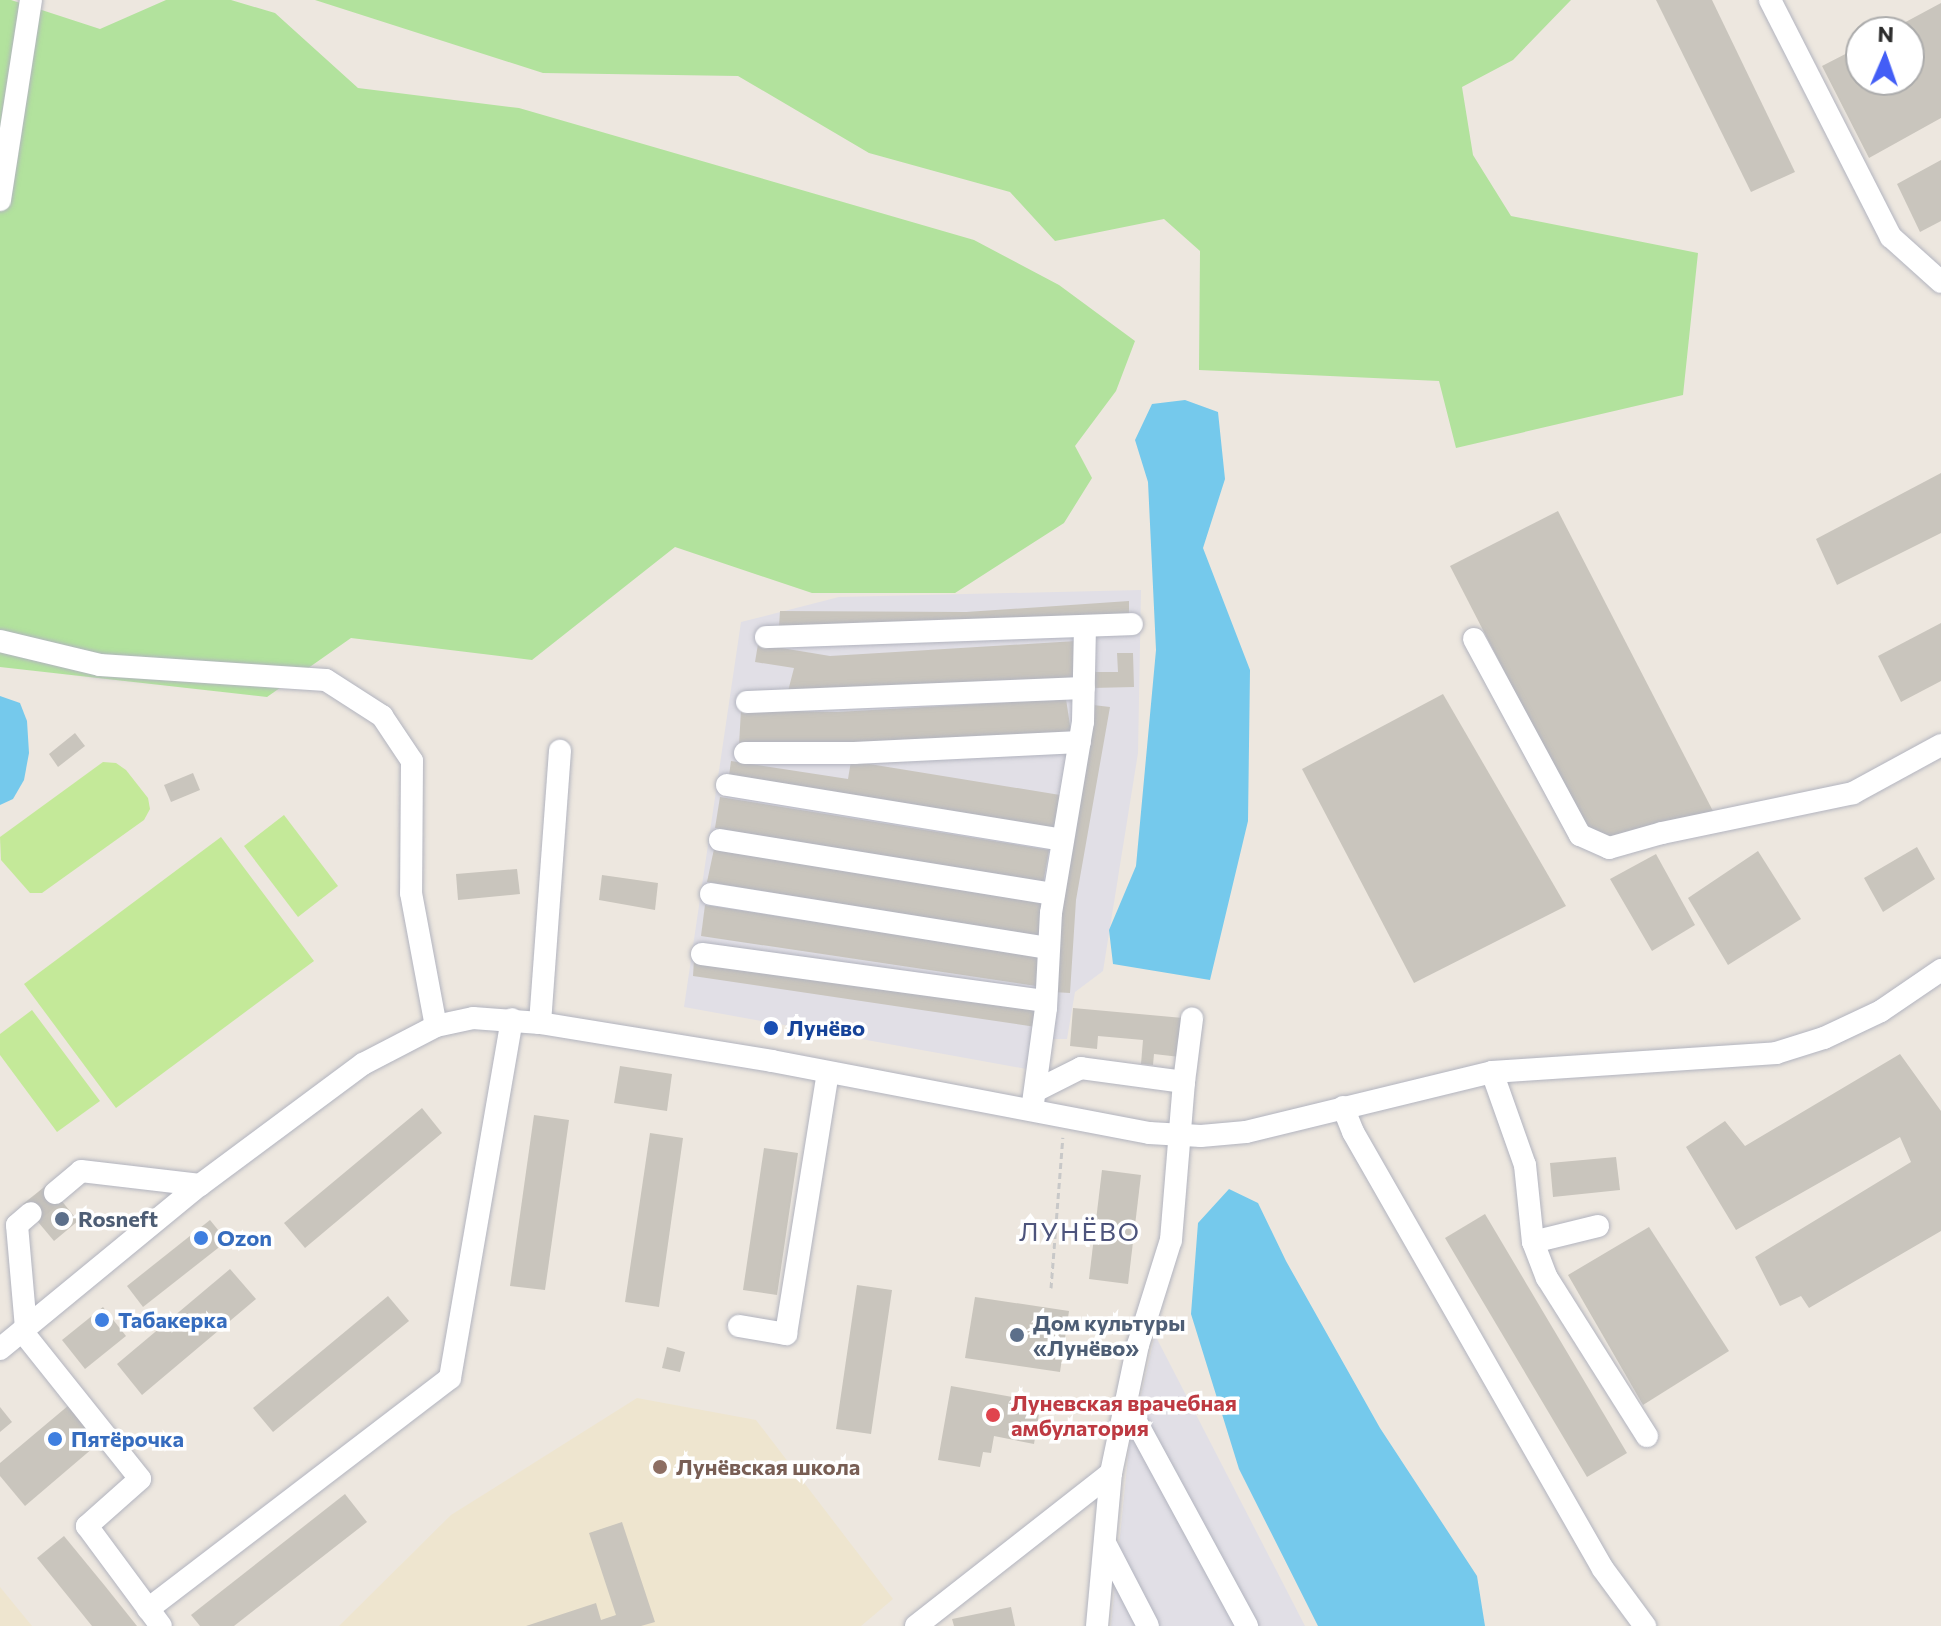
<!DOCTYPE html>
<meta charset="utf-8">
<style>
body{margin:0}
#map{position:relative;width:1941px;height:1626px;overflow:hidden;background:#ede7df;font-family:Commissioner,sans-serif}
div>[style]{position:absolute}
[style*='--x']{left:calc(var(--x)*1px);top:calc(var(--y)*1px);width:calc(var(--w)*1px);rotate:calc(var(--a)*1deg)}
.industrial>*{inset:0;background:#e1dfe6}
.education>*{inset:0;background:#eee5cf}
.green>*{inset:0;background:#b2e29d}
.pitch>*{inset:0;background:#c4e999}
.water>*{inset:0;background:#75c9ec}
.building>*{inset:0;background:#c9c5bd}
.minor-tunnel>*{height:22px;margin-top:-11px;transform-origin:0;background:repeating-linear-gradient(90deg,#c6c2bb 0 22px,transparent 0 33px)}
.path>*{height:3px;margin-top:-1.5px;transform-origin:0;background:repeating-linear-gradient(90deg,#c8c8c8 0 6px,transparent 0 10px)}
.roads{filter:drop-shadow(0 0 2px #b2b4bf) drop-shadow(0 0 2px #b2b4bf)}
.minor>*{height:22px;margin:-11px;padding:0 11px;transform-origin:11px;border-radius:11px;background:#fff}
.dots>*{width:22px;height:22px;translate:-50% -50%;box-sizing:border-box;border:4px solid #fff;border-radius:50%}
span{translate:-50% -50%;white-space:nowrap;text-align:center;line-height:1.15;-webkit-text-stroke:7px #fff;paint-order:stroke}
.transit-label{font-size:22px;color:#164399;font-weight:700}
.left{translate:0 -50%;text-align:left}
.service-label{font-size:22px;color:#4e5e75;font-weight:700}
.shop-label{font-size:22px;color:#366cbe;font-weight:700}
.health-label{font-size:22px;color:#be3a42;font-weight:700}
.education-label{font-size:22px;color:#785e54;font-weight:700}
.quarter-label{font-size:26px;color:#4d547c;letter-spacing:2px}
.north{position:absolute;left:1845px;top:16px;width:80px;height:80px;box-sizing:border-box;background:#fff;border:2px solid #ababab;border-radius:50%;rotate:2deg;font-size:22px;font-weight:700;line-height:32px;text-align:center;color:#2c2c2c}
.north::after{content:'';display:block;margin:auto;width:28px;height:36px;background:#435ef6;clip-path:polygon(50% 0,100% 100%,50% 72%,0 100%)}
</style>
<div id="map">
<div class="industrial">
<div style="clip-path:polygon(1141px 590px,1138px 753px,1103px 971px,1075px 992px,1067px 1039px,1047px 1039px,1049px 1073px,684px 1007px,741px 622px,839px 597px)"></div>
<div style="clip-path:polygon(1155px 1335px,1305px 1626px,1111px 1626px,1129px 1447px)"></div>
</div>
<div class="education">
<div style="clip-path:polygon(637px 1398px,756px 1420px,893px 1599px,861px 1626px,339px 1626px,451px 1515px)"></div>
<div style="clip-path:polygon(0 1587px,32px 1626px,0 1626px)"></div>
</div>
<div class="green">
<div style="clip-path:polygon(0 0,11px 0,100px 29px,166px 0,231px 0,275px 13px,358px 88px,519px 108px,974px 240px,1059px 285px,1135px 341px,1116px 391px,1075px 446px,1092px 478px,1064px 523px,955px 593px,812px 593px,675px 547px,532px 660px,351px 638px,267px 697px,0 667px)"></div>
<div style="clip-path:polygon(315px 0,1571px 0,1513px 60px,1462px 87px,1473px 155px,1511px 216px,1698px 253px,1683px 395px,1456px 448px,1439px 381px,1199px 370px,1200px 251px,1164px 219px,1055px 241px,1010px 192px,869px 153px,738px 76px,543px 73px)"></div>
</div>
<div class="pitch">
<div style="clip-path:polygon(103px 762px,116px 763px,126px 770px,148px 798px,150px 809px,144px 820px,42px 893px,30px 893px,1px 860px,0 837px)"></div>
<div style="clip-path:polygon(284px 815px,338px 886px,298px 917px,244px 846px)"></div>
<div style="clip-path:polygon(221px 837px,314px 961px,116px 1108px,24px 984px)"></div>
<div style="clip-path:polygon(32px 1010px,100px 1101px,57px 1132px,0 1055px,0 1034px)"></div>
</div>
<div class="water">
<div style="clip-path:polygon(1185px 400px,1218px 412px,1225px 479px,1203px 548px,1250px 670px,1248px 821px,1210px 980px,1113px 964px,1109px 930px,1136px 866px,1156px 650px,1148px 482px,1135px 440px,1152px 404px)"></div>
<div style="clip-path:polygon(0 696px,20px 703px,27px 721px,29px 753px,24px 780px,13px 799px,0 805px)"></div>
<div style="clip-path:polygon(1229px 1189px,1258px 1203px,1286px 1261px,1380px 1428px,1477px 1576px,1485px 1626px,1318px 1626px,1239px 1469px,1191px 1314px,1198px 1223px)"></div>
</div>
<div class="building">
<div style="clip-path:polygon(1656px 0,1712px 0,1795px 172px,1751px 192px)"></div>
<div style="clip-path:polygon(1941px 3px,1941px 118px,1869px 158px,1822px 66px,1861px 46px,1861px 80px,1909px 80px,1909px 32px,1887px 32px)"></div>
<div style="clip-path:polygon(1941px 160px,1941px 221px,1920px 232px,1897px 184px)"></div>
<div style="clip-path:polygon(1941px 473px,1941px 533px,1837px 585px,1816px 539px)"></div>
<div style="clip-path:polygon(1558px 511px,1715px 815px,1610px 840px,1583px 824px,1450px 566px)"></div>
<div style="clip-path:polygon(1129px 601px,1129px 618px,779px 627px,780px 611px,966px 612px)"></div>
<div style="clip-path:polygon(1941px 623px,1941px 681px,1901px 702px,1878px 656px)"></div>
<div style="clip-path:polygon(1076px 641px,1079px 677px,824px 695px,787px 695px,794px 668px,755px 662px,758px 644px,830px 656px)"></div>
<div style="clip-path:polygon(1117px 653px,1133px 653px,1134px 687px,1092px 688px,1092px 672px,1118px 672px)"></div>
<div style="clip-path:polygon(1443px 694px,1566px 906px,1414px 983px,1302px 769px)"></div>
<div style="clip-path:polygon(1066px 699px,1071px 732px,983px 740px,739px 745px,741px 710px,837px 712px)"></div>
<div style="clip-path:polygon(1093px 705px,1110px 707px,1076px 900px,1070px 993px,1053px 992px,1063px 876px)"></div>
<div style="clip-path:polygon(75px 733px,85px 746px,58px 767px,49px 754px)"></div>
<div style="clip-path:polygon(731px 761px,848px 779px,851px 761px,1060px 795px,1054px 829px,729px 776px)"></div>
<div style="clip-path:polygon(193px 773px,200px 790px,171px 802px,164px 785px)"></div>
<div style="clip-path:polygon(720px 797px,1049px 850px,1043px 884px,715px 828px)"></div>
<div style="clip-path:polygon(1917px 847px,1935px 879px,1883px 912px,1864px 878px)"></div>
<div style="clip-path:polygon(714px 849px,1043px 901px,1039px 936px,707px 882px)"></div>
<div style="clip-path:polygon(1758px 851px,1801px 919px,1728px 965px,1688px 898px)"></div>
<div style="clip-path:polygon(1656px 854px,1695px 925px,1652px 951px,1610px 879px)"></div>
<div style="clip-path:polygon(517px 869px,520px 894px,458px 900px,456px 874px)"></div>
<div style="clip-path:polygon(602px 875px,658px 883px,655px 910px,599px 900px)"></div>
<div style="clip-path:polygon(705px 905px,1041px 956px,1036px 986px,701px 936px)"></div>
<div style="clip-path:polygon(694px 960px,1039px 1008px,1036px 1027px,693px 976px)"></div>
<div style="clip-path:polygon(1073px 1008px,1183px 1018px,1180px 1057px,1154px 1054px,1153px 1065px,1141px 1064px,1143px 1040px,1098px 1036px,1097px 1049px,1070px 1046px)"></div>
<div style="clip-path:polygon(1900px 1054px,1941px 1111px,1941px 1231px,1809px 1308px,1801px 1296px,1780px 1306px,1755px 1257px,1911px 1162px,1900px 1137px,1736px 1230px,1686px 1147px,1725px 1121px,1745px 1146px)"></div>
<div style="clip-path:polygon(620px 1066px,672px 1074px,667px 1111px,614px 1103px)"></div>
<div style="clip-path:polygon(422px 1108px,442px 1133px,305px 1248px,284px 1223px)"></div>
<div style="clip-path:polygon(534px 1115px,569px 1120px,545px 1290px,510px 1286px)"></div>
<div style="clip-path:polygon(650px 1133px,683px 1138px,659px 1307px,625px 1302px)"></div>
<div style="clip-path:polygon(764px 1148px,798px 1153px,777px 1295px,743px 1290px)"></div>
<div style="clip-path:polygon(1616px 1157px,1620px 1190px,1553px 1197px,1550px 1163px)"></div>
<div style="clip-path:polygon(1102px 1170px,1141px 1175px,1128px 1284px,1089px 1279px)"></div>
<div style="clip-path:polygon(48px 1184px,78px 1221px,54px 1241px,23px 1204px)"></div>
<div style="clip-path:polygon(1485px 1214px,1627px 1453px,1587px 1477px,1445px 1238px)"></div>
<div style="clip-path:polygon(210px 1220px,227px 1241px,143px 1307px,127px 1286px)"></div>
<div style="clip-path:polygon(1649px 1227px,1729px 1351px,1643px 1405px,1568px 1275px)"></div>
<div style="clip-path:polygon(230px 1269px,256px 1299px,142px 1395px,117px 1364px)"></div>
<div style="clip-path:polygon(857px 1285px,892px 1290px,871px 1434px,836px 1429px)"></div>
<div style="clip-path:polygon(388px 1296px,409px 1321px,273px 1432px,253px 1408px)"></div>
<div style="clip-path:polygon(975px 1297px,1069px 1311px,1060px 1372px,965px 1358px)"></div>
<div style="clip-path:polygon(103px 1307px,126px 1336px,85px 1369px,62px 1340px)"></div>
<div style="clip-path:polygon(667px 1347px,685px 1352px,680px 1372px,662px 1368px)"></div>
<div style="clip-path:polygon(951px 1386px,1041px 1402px,1034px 1444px,994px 1436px,991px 1453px,983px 1452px,980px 1467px,938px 1460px)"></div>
<div style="clip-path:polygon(69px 1405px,100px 1442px,25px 1506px,0 1476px,0 1463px)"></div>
<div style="clip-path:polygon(0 1407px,12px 1422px,0 1432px)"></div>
<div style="clip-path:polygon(345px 1494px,367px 1522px,234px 1626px,200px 1626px,191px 1615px)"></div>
<div style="clip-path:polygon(622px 1522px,655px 1622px,641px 1626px,526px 1626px,596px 1603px,601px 1620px,616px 1615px,589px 1533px)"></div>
<div style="clip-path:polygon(64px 1536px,105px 1586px,137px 1626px,92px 1626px,37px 1558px)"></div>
<div style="clip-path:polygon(1011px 1607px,1015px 1626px,954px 1626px,952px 1619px)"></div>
</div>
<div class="minor-tunnel">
<div style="--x:31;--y:1213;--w:31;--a:-40"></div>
</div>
<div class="path">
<div style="--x:1051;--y:1288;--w:151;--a:-85.5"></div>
</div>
<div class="roads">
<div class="minor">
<div style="--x:1770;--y:0;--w:266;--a:63"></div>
<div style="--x:1891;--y:237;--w:67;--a:42"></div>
<div style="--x:0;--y:200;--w:202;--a:-81.2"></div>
<div style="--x:766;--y:637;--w:366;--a:-2"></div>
<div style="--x:1474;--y:639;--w:223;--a:61.6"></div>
<div style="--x:1580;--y:835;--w:32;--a:24"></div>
<div style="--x:1609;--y:848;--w:55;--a:-15.8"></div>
<div style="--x:1662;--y:833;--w:195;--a:-11.8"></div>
<div style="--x:1853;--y:793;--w:100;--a:-28.6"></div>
<div style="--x:0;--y:641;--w:103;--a:13.5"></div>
<div style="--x:100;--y:665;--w:226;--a:3.8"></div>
<div style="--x:326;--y:680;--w:67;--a:32.7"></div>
<div style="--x:382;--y:716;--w:54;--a:56.3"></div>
<div style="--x:412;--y:761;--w:132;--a:90.4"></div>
<div style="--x:411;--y:893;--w:135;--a:79.4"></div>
<div style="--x:747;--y:702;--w:337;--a:-2.4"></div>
<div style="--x:745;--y:753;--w:109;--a:0"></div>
<div style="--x:854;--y:753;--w:226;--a:-2.8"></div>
<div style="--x:727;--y:785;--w:340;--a:9.3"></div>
<div style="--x:720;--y:840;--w:338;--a:9.2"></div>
<div style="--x:711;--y:894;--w:342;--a:9.1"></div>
<div style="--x:702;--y:954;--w:347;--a:7.8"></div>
<div style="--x:540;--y:1023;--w:273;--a:-85.8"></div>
<div style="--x:1492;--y:1072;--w:99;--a:70.5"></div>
<div style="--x:1525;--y:1165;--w:77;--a:84.1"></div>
<div style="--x:1533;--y:1242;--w:39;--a:69"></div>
<div style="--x:1547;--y:1278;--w:187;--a:57.7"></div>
<div style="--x:1184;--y:1082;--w:64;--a:-82.8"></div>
<div style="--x:1033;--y:1103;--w:96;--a:-82.2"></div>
<div style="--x:1046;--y:1008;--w:95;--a:-87"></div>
<div style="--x:1051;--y:913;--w:194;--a:-80.5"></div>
<div style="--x:1083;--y:722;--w:96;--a:-88.8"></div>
<div style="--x:1343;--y:1107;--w:27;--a:68"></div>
<div style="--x:1353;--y:1132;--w:503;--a:60.23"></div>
<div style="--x:1603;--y:1569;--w:71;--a:53.6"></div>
<div style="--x:55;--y:1193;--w:34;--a:-40"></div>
<div style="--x:81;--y:1171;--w:120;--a:6.7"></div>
<div style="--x:1533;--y:1242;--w:67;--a:-13.8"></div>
<div style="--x:739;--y:1326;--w:48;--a:9.7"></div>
<div style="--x:786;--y:1334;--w:264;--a:-80.9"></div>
<div style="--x:26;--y:1328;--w:103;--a:-95"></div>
<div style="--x:17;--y:1225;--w:18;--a:-41"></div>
<div style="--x:22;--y:1331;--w:189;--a:51.4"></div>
<div style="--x:140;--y:1479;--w:71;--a:138.4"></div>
<div style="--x:87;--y:1526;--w:124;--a:53.5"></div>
<div style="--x:0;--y:1349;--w:259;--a:-39.4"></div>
<div style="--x:200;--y:1185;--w:203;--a:-36.6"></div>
<div style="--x:363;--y:1064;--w:82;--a:-27.5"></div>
<div style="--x:436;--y:1026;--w:38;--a:-12"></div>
<div style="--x:473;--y:1018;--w:67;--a:4.3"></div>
<div style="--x:540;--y:1023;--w:235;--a:9.3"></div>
<div style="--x:772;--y:1061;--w:384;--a:10.8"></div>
<div style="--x:1149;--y:1133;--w:52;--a:3.3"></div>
<div style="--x:1201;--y:1136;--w:45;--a:-5.1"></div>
<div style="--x:1246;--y:1132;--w:253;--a:-13.7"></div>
<div style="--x:1492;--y:1072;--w:285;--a:-3.8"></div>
<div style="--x:1776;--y:1053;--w:50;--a:-17.4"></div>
<div style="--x:1824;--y:1038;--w:63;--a:-25.3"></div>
<div style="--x:1881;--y:1011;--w:73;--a:-34.3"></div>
<div style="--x:1126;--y:1403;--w:254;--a:61.5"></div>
<div style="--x:1105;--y:1543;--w:93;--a:62.6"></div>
<div style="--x:148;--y:1609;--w:380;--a:-37.4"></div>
<div style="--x:450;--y:1378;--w:364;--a:-80.2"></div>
<div style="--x:916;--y:1626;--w:248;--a:-38.1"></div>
<div style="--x:1111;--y:1473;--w:131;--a:-78.1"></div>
<div style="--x:1138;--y:1345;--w:110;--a:-72.6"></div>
<div style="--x:1171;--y:1240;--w:159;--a:-85.3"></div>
<div style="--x:1184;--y:1082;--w:104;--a:-172.3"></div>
<div style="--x:1081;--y:1068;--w:51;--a:153.4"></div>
<div style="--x:1097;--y:1626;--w:154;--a:-84.8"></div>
</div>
</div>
<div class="dots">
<div style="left:771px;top:1028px;background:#1a4fb4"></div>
<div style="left:62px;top:1219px;background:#5c6f8a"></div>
<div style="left:201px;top:1238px;background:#3f7fe0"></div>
<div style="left:102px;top:1320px;background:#3f7fe0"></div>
<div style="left:1017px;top:1335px;background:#5c6f8a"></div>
<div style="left:993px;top:1415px;background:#e0444e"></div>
<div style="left:55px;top:1439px;background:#3f7fe0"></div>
<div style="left:660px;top:1467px;background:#8d6e63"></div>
</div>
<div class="transit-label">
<span class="left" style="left:787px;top:1028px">Лунёво</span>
</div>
<div class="service-label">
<span class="left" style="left:78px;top:1219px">Rosneft</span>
<span class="left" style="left:1033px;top:1335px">Дом культуры<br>«Лунёво»</span>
</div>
<div class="shop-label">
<span class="left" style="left:217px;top:1238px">Ozon</span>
<span class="left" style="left:118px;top:1320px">Табакерка</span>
<span class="left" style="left:71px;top:1439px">Пятёрочка</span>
</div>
<div class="health-label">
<span class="left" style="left:1011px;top:1415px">Луневская врачебная<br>амбулатория</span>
</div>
<div class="education-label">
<span class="left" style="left:676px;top:1467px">Лунёвская школа</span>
</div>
<div class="quarter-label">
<span style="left:1080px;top:1231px">ЛУНЁВО</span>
</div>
<div class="north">N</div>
</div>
